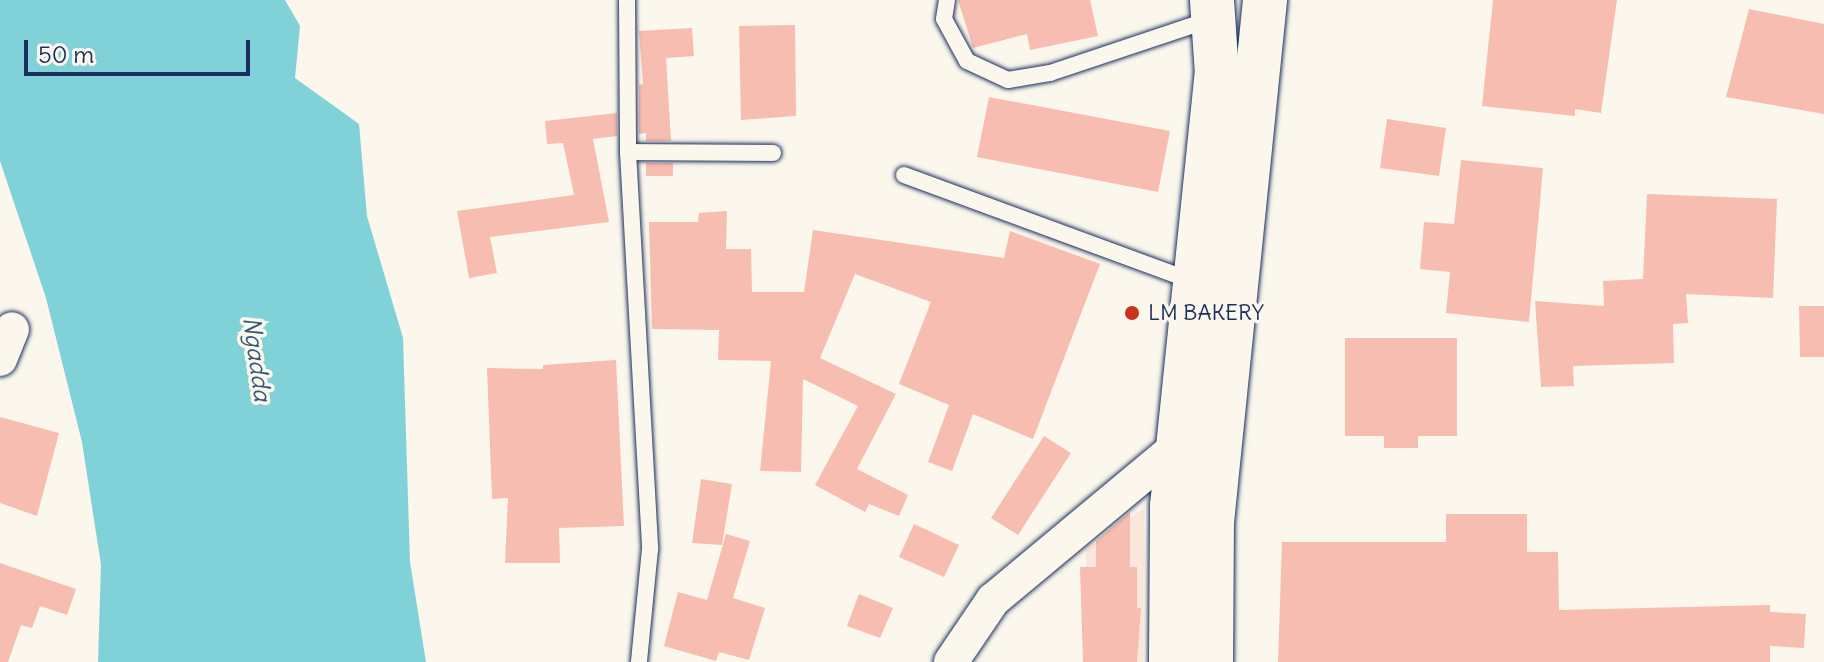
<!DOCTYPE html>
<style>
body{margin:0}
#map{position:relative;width:1824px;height:662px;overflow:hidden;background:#fbf7ec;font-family:Delius,sans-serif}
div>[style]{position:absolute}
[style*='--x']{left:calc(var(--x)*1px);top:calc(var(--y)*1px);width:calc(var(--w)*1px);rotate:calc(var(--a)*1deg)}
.built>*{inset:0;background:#fae6da}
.water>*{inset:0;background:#81d2d8}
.building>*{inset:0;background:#f7bdb0}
.roads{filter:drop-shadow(0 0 2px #1b2f5e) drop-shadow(0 0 2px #1b2f5e)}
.service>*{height:16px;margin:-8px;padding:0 8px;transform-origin:8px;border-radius:8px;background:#fbf7ec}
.minor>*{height:34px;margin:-17px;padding:0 17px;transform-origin:17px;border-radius:17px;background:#fbf7ec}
.secondary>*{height:44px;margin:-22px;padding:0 22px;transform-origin:22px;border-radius:22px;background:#fbf7ec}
.dots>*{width:22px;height:22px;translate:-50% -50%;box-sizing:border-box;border:4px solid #fbf7ec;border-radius:50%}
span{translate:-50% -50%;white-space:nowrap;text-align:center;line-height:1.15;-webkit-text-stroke:7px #fbf7ec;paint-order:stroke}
.poi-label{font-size:22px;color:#1b2f5e}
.left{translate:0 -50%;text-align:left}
.water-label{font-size:24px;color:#34587c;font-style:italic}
.scale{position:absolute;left:24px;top:40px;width:226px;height:36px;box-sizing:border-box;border:4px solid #1b2f5e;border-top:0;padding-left:10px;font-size:24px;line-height:28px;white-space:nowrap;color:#1b2f5e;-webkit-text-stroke:6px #fbf7ec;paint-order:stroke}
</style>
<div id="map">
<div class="built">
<div style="clip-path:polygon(1144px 508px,1143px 662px,1086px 662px,1086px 550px)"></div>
</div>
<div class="water">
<div style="clip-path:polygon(0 0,285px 0,300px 26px,295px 78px,359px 124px,367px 216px,403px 338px,410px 562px,426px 662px,98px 662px,101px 565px,82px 442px,46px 298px,0 161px)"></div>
</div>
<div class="building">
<div style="clip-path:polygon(958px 0,1090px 0,1098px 36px,1030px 50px,1027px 34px,973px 48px)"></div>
<div style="clip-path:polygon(1493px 0,1617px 0,1601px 113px,1575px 109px,1575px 116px,1482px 106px)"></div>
<div style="clip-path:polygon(1749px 9px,1824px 24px,1824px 114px,1726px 97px)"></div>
<div style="clip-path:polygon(795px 25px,796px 116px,741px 120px,739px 26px)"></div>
<div style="clip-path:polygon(692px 28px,694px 56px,666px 58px,671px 141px,646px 141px,646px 133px,639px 134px,639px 85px,643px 84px,639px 31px)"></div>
<div style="clip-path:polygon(989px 97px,1170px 131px,1158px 192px,977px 157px)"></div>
<div style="clip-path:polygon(617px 113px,617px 136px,593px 139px,609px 222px,490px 237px,497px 273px,469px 278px,457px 211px,574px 195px,563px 143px,547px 144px,545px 121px)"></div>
<div style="clip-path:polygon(1387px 119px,1446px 128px,1439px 176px,1380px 168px)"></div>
<div style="clip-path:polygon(1461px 160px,1543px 168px,1529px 322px,1446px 313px,1450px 272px,1420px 269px,1424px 222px,1454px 224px)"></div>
<div style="clip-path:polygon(646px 163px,673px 163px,673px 176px,646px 176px)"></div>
<div style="clip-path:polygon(1647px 194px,1777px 199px,1773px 298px,1686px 294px,1688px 323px,1673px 324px,1674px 363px,1573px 366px,1574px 386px,1541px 387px,1535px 301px,1604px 306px,1603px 281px,1643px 279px)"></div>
<div style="clip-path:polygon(727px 211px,726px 249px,751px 249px,752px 292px,804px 292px,813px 230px,1004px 258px,1010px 231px,1100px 264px,1033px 439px,973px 414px,952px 471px,928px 462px,949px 405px,899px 384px,931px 302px,855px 274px,820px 358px,896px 394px,857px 469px,908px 495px,899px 516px,869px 504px,865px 512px,815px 485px,858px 406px,803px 379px,801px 472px,760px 471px,771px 361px,718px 360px,719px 330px,652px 329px,649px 222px,698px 222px,699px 213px)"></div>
<div style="clip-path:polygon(1799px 306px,1824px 306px,1824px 357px,1800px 357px)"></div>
<div style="clip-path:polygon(1345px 338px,1457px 338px,1457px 436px,1418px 436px,1418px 448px,1384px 448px,1384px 436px,1345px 436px)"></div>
<div style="clip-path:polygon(616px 360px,624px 526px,559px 528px,560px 563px,505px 563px,508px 498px,492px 499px,487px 368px,543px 369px,543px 365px)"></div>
<div style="clip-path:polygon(0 417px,59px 433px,37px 516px,0 503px)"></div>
<div style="clip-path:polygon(1044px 436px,1071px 453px,1018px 535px,991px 518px)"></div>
<div style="clip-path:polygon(701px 479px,732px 484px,722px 545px,692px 543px)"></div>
<div style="clip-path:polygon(1130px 512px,1130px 567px,1137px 567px,1137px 608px,1141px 608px,1137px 662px,1083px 662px,1080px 567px,1096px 567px,1096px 541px)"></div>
<div style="clip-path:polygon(1446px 514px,1527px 514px,1527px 552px,1558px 552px,1559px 610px,1770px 605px,1770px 612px,1806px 614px,1804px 648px,1770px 646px,1770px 662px,1278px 662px,1282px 542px,1446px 542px)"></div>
<div style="clip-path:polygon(914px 524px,959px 545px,944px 577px,899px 557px)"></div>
<div style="clip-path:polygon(726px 534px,750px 541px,733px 598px,765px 608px,749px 660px,719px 652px,716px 661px,664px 646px,678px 592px,707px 600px)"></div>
<div style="clip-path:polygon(0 563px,76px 589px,67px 615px,40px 606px,32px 628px,21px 625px,8px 662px,0 662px)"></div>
<div style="clip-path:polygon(859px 594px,893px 608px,880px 638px,847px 626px)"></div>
</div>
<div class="roads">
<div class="service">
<div style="--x:627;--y:0;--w:152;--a:89.6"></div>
<div style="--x:628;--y:152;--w:398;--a:86.8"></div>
<div style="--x:650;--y:549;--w:114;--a:95.6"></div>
<div style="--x:947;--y:0;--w:19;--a:99"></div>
<div style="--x:944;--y:19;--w:48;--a:61.3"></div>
<div style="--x:967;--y:61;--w:45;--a:24.9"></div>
<div style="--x:1008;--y:80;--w:43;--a:-9.5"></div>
<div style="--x:1050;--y:73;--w:170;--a:-18.5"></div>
<div style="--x:628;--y:152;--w:145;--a:0.4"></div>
<div style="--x:904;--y:175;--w:310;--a:20.2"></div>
</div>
<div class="minor">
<div style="--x:0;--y:359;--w:32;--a:-68"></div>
<div style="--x:951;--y:662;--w:75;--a:-55.9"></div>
<div style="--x:993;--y:600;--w:241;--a:-39.8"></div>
</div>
<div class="secondary">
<div style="--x:1171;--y:662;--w:156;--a:-89.6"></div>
<div style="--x:1172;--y:506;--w:434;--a:-84.1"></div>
<div style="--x:1217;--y:74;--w:74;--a:-93.9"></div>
<div style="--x:1211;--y:662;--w:140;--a:-89.6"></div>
<div style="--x:1212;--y:522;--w:525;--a:-84.2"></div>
</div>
</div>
<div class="dots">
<div style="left:1132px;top:313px;background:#c8321e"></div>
</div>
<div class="poi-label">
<span class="left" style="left:1148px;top:313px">LM BAKERY</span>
</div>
<div class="water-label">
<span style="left:257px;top:359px;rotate:82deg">Ngadda</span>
</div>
<div class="scale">50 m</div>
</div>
